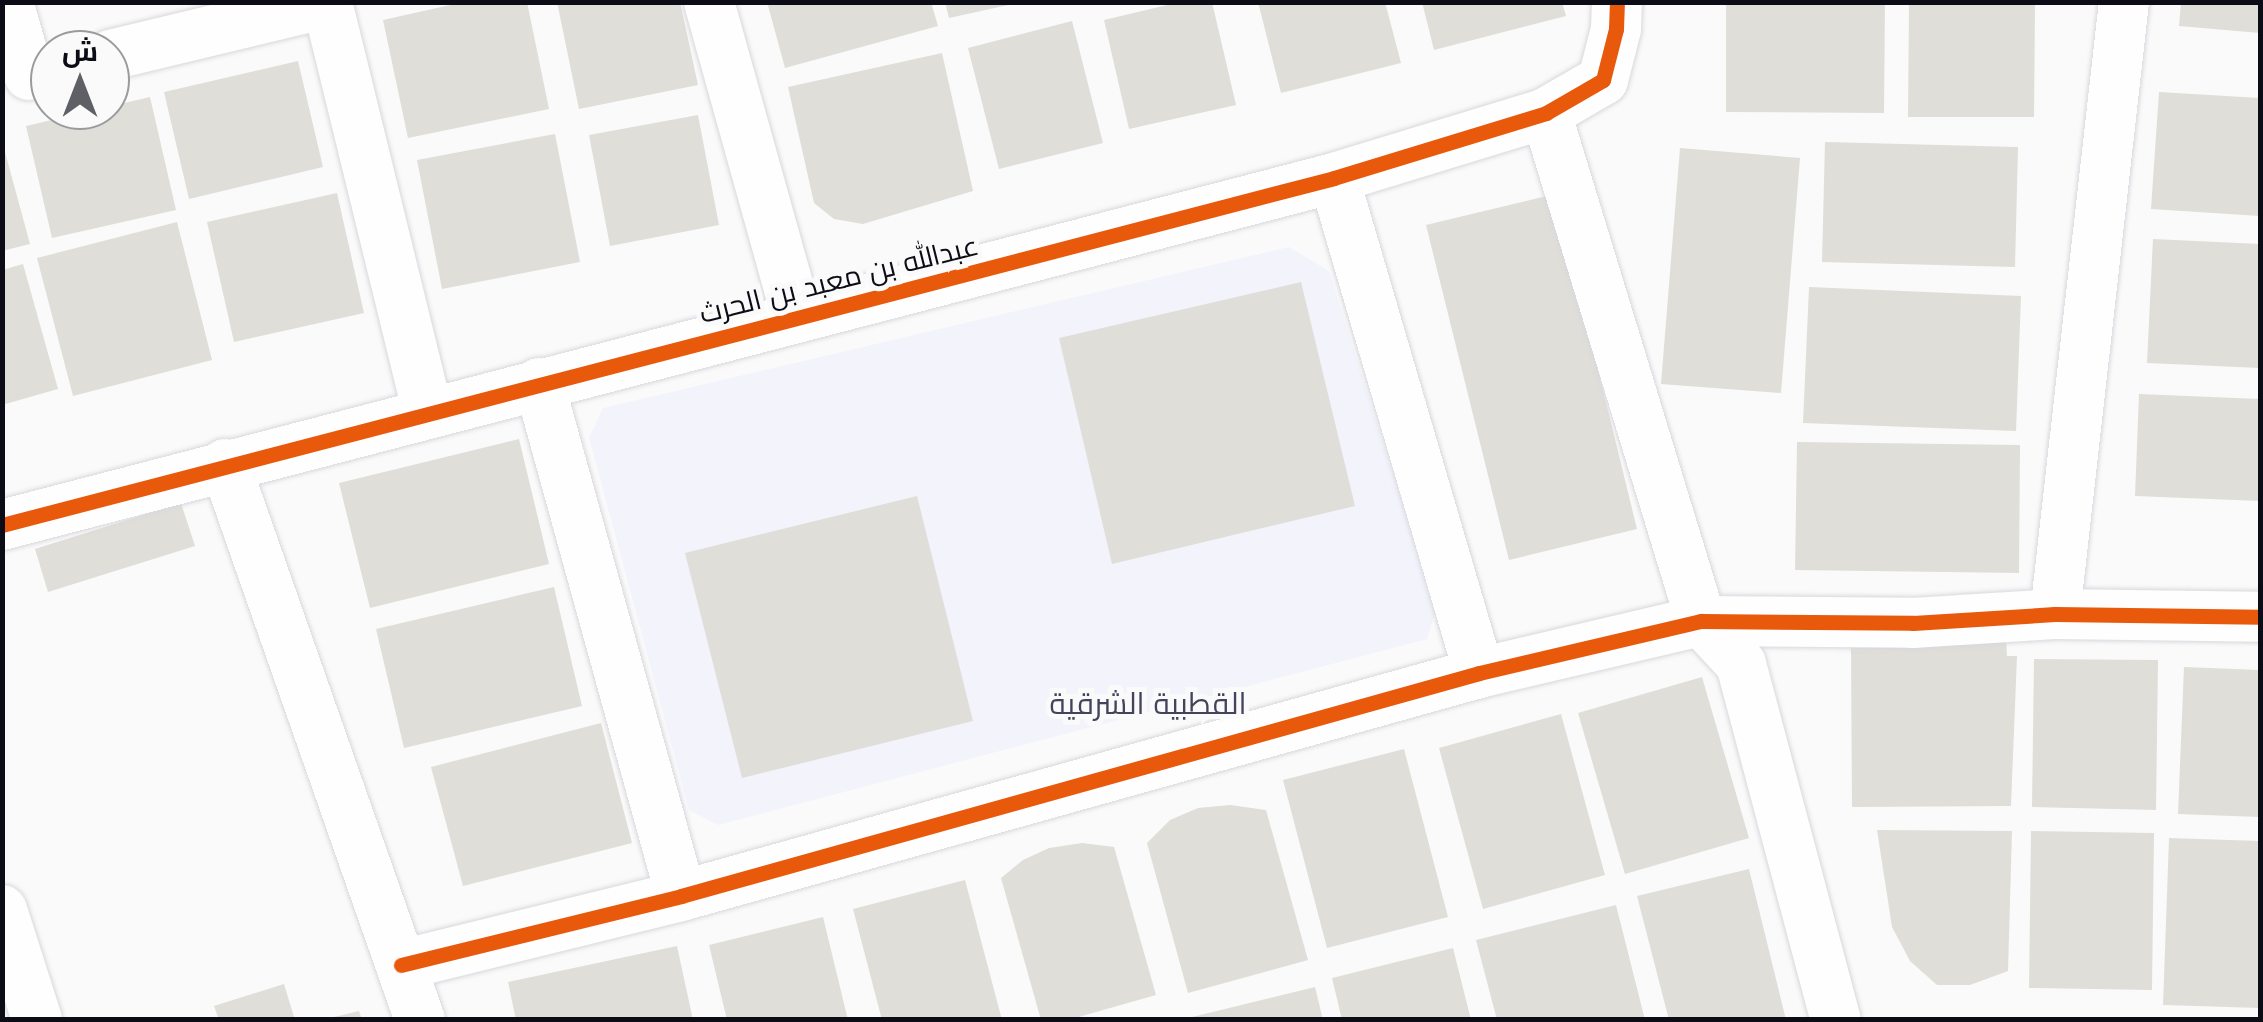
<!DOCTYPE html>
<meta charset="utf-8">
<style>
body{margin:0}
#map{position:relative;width:2263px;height:1022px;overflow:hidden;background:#fafafa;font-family:Jost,Cairo,sans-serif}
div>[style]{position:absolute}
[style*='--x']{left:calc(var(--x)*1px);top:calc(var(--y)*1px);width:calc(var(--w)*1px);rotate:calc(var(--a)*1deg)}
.built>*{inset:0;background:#f3f3fc}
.building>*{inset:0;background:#dfded8}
.roads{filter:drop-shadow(0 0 2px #d8d8de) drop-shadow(0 0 2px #d8d8de)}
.street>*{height:50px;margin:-25px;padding:0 25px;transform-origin:25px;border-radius:25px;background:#fefefe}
.cycleway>*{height:15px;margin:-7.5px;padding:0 7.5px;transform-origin:7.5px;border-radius:7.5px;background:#e8590c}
span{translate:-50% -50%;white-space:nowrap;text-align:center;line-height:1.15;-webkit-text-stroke:10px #fafafa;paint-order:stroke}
.street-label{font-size:28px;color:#0c0c16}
.neighbourhood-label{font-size:30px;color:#44435c}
.frame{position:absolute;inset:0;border:5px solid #0c0c16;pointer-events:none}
.north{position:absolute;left:30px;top:30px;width:100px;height:100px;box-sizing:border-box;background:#fafafa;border:2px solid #9b9b9f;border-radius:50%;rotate:0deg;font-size:28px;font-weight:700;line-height:40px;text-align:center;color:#0c0c16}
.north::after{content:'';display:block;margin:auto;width:35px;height:45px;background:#5f5f66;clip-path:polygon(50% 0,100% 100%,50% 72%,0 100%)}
</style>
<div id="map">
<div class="built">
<div style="clip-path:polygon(1289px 247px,1329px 271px,1436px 610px,1427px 639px,718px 825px,689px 810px,589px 438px,603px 408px)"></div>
</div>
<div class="building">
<div style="clip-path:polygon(464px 2px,527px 2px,549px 109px,408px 138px,383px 20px)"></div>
<div style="clip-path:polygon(557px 2px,680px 2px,698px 85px,579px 109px)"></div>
<div style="clip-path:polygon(767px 2px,931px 2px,938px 26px,785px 68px)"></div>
<div style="clip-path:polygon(945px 2px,1012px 2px,1013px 4px,949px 18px)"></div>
<div style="clip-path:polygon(1180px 2px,1212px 2px,1236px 105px,1129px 129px,1104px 20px)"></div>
<div style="clip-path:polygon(1258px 2px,1385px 2px,1401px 63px,1281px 93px)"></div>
<div style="clip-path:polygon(1422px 2px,1562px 2px,1566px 16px,1434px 50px)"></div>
<div style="clip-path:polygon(1726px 2px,1885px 2px,1884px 113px,1726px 112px)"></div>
<div style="clip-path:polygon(2181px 2px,2260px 2px,2260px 33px,2179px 26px)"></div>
<div style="clip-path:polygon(1909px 4px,2035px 5px,2034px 117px,1908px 117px)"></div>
<div style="clip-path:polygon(1072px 21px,1103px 143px,999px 169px,968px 48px)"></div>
<div style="clip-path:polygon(942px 53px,973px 191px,863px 224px,834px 219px,814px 203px,788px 87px)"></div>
<div style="clip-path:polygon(298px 61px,323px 167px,189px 199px,164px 92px)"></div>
<div style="clip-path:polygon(2159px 92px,2260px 98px,2260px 216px,2151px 209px)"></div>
<div style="clip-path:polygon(150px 97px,176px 210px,52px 238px,26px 126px)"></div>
<div style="clip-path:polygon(698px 115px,719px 225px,610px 246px,589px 135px)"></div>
<div style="clip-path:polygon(555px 134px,580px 262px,442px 289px,417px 160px)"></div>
<div style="clip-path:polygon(2px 141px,30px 244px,2px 251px)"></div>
<div style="clip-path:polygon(1825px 142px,2018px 147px,2015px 267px,1822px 262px)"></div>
<div style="clip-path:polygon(1680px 148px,1800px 158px,1781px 393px,1661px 384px)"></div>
<div style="clip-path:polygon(337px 193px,364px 313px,234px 342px,207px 222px)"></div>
<div style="clip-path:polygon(1555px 194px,1637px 529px,1509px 560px,1426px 225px)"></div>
<div style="clip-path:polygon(177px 222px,212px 360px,73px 396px,37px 258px)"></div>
<div style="clip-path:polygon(2153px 239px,2260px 244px,2260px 368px,2147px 363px)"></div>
<div style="clip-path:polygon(23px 264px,58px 389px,2px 405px,2px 270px)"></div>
<div style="clip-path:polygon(1301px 282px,1355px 506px,1112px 564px,1059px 338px)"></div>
<div style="clip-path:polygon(1809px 287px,2021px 296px,2016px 431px,1803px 423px)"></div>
<div style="clip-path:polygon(2139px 394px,2260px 399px,2260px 501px,2135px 496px)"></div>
<div style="clip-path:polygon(519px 439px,549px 564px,370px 608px,339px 483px)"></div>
<div style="clip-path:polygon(1797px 442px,2020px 445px,2019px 573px,1795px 570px)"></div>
<div style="clip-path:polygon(917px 496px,973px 721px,742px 778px,685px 553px)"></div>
<div style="clip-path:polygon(181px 503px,195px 546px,48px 592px,35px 549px)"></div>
<div style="clip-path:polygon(554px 587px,582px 706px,404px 748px,376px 629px)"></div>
<div style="clip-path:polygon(2006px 638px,2007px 656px,2017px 656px,2011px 806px,1852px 807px,1851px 647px)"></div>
<div style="clip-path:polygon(2034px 659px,2158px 660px,2156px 810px,2032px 807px)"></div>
<div style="clip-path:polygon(2184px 667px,2260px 670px,2260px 817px,2178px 814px)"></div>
<div style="clip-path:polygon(1702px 677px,1749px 838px,1625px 874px,1578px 713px)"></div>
<div style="clip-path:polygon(1561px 714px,1605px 875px,1483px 909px,1439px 748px)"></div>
<div style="clip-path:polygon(601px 723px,632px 843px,463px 886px,431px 767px)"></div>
<div style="clip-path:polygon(1404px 749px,1448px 917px,1327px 948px,1283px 780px)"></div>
<div style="clip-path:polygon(1230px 805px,1266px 810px,1308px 960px,1188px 993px,1147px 843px,1170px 820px,1198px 808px)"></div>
<div style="clip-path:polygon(1877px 830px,2012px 831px,2008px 971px,1970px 985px,1937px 985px,1910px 961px,1892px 927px)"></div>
<div style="clip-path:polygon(2031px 831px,2154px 833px,2152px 990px,2029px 988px)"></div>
<div style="clip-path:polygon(2169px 838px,2260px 841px,2260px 1008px,2163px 1005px)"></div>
<div style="clip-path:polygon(1082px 843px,1114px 847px,1156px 995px,1068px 1020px,1041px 1020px,1001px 878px,1023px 860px,1049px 848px)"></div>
<div style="clip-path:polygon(1749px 869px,1786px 1020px,1669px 1020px,1637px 896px)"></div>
<div style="clip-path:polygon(965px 880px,1002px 1020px,882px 1020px,853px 909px)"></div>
<div style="clip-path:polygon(1616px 905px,1645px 1020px,1497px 1020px,1476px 940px)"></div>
<div style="clip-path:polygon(823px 917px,848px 1020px,727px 1020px,709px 945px)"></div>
<div style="clip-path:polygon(677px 946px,693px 1020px,516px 1020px,508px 982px)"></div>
<div style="clip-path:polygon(1453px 948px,1471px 1020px,1342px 1020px,1332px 978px)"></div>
<div style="clip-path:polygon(284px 984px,295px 1020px,219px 1020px,214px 1006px)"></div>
<div style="clip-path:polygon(1315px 987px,1323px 1020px,1189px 1020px,1188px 1018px)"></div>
<div style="clip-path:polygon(359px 1011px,362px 1020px,330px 1020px,330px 1018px)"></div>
</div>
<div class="roads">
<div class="street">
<div style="--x:8;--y:2;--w:76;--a:74"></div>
<div style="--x:327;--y:2;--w:422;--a:76.2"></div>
<div style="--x:709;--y:2;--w:327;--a:74.4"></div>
<div style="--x:110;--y:55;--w:223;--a:-13.5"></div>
<div style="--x:1546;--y:113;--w:531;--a:73.03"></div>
<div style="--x:1701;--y:621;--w:59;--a:47.1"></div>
<div style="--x:1741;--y:664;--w:368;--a:75.1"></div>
<div style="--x:1334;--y:178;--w:516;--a:73.67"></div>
<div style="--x:539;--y:383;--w:532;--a:74.53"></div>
<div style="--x:225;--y:464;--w:589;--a:70.67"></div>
<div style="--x:2;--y:525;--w:1376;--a:-14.6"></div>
<div style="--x:1334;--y:178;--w:222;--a:-17"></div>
<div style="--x:1546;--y:113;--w:66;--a:-30.1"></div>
<div style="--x:1603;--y:80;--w:53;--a:-75.7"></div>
<div style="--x:1616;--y:29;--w:27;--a:-88"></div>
<div style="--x:2055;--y:614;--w:616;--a:-83.57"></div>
<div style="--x:2;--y:910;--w:115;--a:72.3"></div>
<div style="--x:401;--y:965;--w:288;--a:-13.8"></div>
<div style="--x:681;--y:896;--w:829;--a:-15.61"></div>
<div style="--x:1479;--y:673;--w:228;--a:-13.2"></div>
<div style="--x:1701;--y:621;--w:212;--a:0.5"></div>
<div style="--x:1913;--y:623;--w:142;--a:-3.6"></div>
<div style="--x:2055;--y:614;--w:205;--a:0.8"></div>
</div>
</div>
<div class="cycleway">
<div style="--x:2;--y:525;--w:1376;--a:-14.6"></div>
<div style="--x:1334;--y:178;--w:222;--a:-17"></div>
<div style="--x:1546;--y:113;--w:66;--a:-30.1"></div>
<div style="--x:1603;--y:80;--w:53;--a:-75.7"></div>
<div style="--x:1616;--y:29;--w:27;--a:-88"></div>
<div style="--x:401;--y:965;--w:288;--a:-13.8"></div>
<div style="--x:681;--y:896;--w:829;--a:-15.61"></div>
<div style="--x:1479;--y:673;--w:228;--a:-13.2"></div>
<div style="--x:1701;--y:621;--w:212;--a:0.5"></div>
<div style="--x:1913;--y:623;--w:142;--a:-3.6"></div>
<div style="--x:2055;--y:614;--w:205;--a:0.8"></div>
</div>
<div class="street-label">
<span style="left:839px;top:280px;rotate:-14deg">عبدالله بن معبد بن الحرث</span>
</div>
<div class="neighbourhood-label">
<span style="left:1148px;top:704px">القطبية الشرقية</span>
</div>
<div class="frame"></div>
<div class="north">ش</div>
</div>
